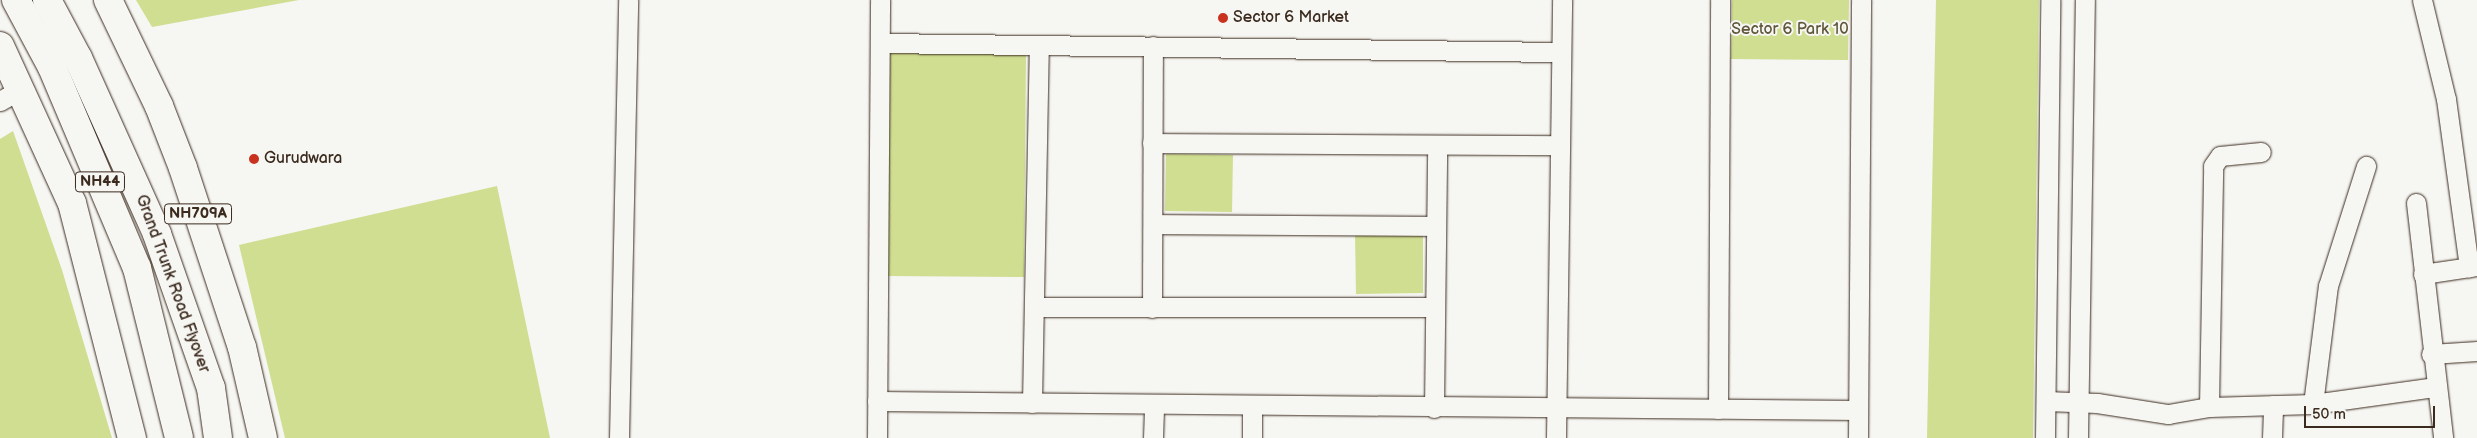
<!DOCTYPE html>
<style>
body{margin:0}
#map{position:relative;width:2477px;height:438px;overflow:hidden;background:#f6f6f2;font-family:"Balsamiq Sans",sans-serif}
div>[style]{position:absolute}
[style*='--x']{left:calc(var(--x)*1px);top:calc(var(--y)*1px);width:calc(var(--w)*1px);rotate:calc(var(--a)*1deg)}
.green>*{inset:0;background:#cfde91}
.roads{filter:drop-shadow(0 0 1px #3b2a1e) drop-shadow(0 0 1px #3b2a1e)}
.minor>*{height:19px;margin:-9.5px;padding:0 9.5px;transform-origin:9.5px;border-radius:9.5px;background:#f6f6f2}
.highway>*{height:28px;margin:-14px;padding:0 14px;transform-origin:14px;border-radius:14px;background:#f6f6f2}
.dots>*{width:14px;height:14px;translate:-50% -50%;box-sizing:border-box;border:2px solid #f6f6f2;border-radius:50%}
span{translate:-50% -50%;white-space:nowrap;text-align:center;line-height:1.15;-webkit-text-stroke:4px #f6f6f2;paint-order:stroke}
.shield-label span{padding:1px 4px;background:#f6f6f2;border:1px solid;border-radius:4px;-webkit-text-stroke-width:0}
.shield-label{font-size:15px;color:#3b2a1e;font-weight:700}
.poi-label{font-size:16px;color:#3b2a1e}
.left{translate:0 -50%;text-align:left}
.park-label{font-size:16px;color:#60573b}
.street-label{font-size:16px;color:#3b2a1e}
.scale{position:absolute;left:2304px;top:406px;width:131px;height:22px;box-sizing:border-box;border:2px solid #3b2a1e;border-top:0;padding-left:6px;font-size:15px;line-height:18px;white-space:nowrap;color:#3b2a1e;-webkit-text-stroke:4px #f6f6f2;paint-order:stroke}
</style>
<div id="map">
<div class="green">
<div style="clip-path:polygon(136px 0,299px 0,152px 27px)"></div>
<div style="clip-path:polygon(1732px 0,1849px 0,1848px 60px,1731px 59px)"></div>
<div style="clip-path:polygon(1936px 0,2039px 0,2033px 438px,1927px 438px)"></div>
<div style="clip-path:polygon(890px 53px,1026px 54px,1024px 277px,888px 276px)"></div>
<div style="clip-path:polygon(13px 131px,62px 270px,112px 438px,0 438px,0 139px)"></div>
<div style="clip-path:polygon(1166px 154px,1233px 155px,1232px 212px,1165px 211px)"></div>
<div style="clip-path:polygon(497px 186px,550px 438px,285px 438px,239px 245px)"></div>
<div style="clip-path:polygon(1355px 234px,1423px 234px,1423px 293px,1356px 294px)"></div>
</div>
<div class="roads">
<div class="minor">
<div style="--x:2422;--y:0;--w:102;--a:76.4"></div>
<div style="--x:2446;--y:99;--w:170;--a:82.2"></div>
<div style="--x:880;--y:43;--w:681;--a:0.76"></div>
<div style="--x:0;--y:101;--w:24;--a:-30"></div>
<div style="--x:1152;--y:143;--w:408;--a:0.3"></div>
<div style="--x:2416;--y:203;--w:237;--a:83.4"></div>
<div style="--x:1153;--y:224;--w:283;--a:0.4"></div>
<div style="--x:2423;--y:274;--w:55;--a:-8.4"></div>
<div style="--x:1034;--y:307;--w:401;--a:0"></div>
<div style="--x:1152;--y:308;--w:262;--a:-89.8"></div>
<div style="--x:2431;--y:354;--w:46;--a:-3.7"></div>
<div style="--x:877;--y:401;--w:981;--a:0.53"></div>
<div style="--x:2046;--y:401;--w:51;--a:2.2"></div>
<div style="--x:2097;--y:403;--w:72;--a:8.8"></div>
<div style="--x:2168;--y:414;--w:42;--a:-9.7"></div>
<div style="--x:2209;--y:407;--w:104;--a:-1.7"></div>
<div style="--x:2313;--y:404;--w:124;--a:-7.9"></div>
<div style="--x:1032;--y:403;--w:358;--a:-88.9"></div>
<div style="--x:2313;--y:404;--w:119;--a:-82.8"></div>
<div style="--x:2328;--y:286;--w:126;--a:-72.4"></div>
<div style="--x:2209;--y:407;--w:241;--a:-89"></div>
<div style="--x:2213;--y:166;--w:12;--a:-55"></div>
<div style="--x:2220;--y:156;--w:41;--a:-5.6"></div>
<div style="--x:1434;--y:408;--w:263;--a:-89.3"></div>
<div style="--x:1718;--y:409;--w:409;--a:-89.7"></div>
<div style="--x:619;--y:438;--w:438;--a:-88.8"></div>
<div style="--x:877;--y:438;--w:438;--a:-89.6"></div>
<div style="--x:1153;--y:438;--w:34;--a:-88"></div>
<div style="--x:1252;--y:438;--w:32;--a:-90"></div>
<div style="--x:1556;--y:438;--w:438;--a:-89.2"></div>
<div style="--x:1858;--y:438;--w:438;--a:-89.6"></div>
<div style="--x:2045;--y:438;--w:438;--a:-89.3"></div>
<div style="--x:2078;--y:438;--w:438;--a:-89.1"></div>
<div style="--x:2272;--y:438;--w:33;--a:-88"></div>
</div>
<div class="highway">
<div style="--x:16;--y:0;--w:76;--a:61.8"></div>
<div style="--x:52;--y:67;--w:218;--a:67.1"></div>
<div style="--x:137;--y:268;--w:175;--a:76.1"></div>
<div style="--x:47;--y:0;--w:66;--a:61.9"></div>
<div style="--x:78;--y:58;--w:193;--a:65.8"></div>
<div style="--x:157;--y:234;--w:163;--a:70.7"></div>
<div style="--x:211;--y:388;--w:50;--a:82"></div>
<div style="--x:108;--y:0;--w:118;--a:64.3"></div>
<div style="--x:159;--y:106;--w:66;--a:68.8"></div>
<div style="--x:183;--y:168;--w:188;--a:71.8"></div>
<div style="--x:242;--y:347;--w:93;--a:77"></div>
<div style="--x:0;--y:46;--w:173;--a:65.4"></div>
<div style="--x:72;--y:203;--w:243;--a:75.7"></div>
</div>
</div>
<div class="dots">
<div style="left:1223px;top:18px;background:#c8321e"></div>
<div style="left:254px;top:159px;background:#c8321e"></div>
</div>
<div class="shield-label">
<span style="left:100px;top:182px">NH44</span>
<span style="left:198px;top:214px">NH709A</span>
</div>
<div class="poi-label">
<span class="left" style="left:1233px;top:18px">Sector 6 Market</span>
<span class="left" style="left:264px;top:159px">Gurudwara</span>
</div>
<div class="park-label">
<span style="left:1790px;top:30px">Sector 6 Park 10</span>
</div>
<div class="street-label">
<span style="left:172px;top:284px;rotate:70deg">Grand Trunk Road Flyover</span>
</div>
<div class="scale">50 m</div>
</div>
